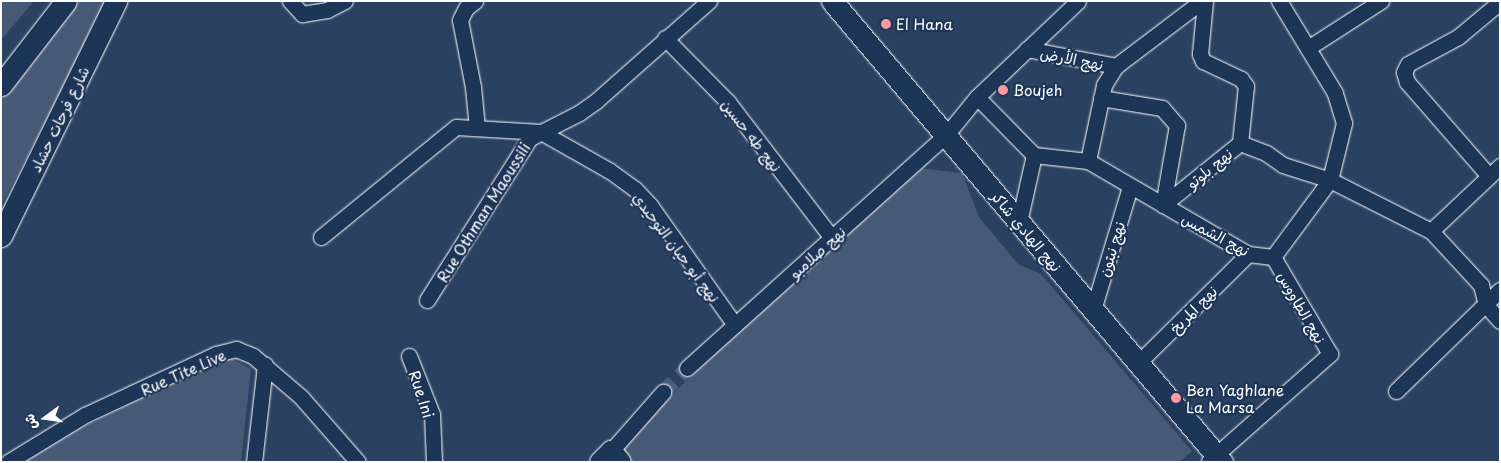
<!DOCTYPE html>
<meta charset="utf-8">
<style>
body{margin:0}
#map{position:relative;width:1501px;height:463px;overflow:hidden;background:#2a4161;font-family:"Playpen Sans","Playpen Sans Arabic",sans-serif}
div>[style]{position:absolute}
[style*='--x']{left:calc(var(--x)*1px);top:calc(var(--y)*1px);width:calc(var(--w)*1px);rotate:calc(var(--a)*1deg)}
.green>*{inset:0;background:#465975}
.street-tunnel>*{height:15px;margin-top:-7.5px;transform-origin:0;background:repeating-linear-gradient(90deg,#4a5e79 0 15px,transparent 0 23px)}
.roads{filter:drop-shadow(0 0 1px #fff) drop-shadow(0 0 1px #fff)}
.street>*{height:15px;margin:-7.5px;padding:0 7.5px;transform-origin:7.5px;border-radius:7.5px;background:#1d3557}
.secondary>*{height:21px;margin:-10.5px;padding:0 10.5px;transform-origin:10.5px;border-radius:10.5px;background:#1d3557}
.dots>*{width:14px;height:14px;translate:-50% -50%;box-sizing:border-box;border:2px solid #1d3557;border-radius:50%}
span{translate:-50% -50%;white-space:nowrap;text-align:center;line-height:1.15;-webkit-text-stroke:4.5px #1d3557;paint-order:stroke}
.poi-label{font-size:15px;color:#fff}
.left{translate:0 -50%;text-align:left}
.street-label{font-size:15px;color:#fff}
.frame{position:absolute;inset:0;border:2px solid #fff;pointer-events:none}
.north{position:absolute;left:20px;top:393px;width:50px;height:50px;-webkit-text-stroke:4px #1d3557;paint-order:stroke;rotate:256deg;font-size:14px;font-weight:700;line-height:20px;text-align:center;color:#fff}
.north::after{content:'';display:block;margin:auto;width:18px;height:22px;background:#fff;clip-path:polygon(50% 0,100% 100%,50% 72%,0 100%)}
</style>
<div id="map">
<div class="green">
<div style="clip-path:polygon(1px 1px,34px 1px,1px 40px)"></div>
<div style="clip-path:polygon(76px 1px,109px 1px,1px 206px,1px 100px)"></div>
<div style="clip-path:polygon(919px 168px,962px 173px,979px 217px,1018px 264px,1041px 274px,1192px 451px,1180px 462px,627px 462px,617px 450px,737px 330px)"></div>
<div style="clip-path:polygon(229px 357px,251px 369px,241px 462px,22px 462px,79px 429px)"></div>
</div>
<div class="street-tunnel">
<div style="--x:663;--y:392;--w:34;--a:-45"></div>
</div>
<div class="roads">
<div class="street">
<div style="--x:290;--y:1;--w:18;--a:47"></div>
<div style="--x:302;--y:14;--w:25;--a:-9"></div>
<div style="--x:327;--y:10;--w:20;--a:-27"></div>
<div style="--x:475;--y:1;--w:11;--a:142"></div>
<div style="--x:466;--y:8;--w:13;--a:117"></div>
<div style="--x:460;--y:20;--w:68;--a:79"></div>
<div style="--x:473;--y:87;--w:41;--a:84.4"></div>
<div style="--x:665;--y:38;--w:90;--a:45.5"></div>
<div style="--x:728;--y:102;--w:171;--a:52.6"></div>
<div style="--x:1308;--y:48;--w:87;--a:-32.8"></div>
<div style="--x:1027;--y:49;--w:91;--a:10.8"></div>
<div style="--x:977;--y:97;--w:81;--a:45.5"></div>
<div style="--x:1034;--y:155;--w:54;--a:6.3"></div>
<div style="--x:1088;--y:161;--w:185;--a:30.2"></div>
<div style="--x:1248;--y:254;--w:25;--a:7"></div>
<div style="--x:1101;--y:98;--w:62;--a:9.3"></div>
<div style="--x:1162;--y:108;--w:23;--a:49"></div>
<div style="--x:1177;--y:125;--w:81;--a:99.9"></div>
<div style="--x:1240;--y:143;--w:28;--a:21"></div>
<div style="--x:1266;--y:153;--w:21;--a:35"></div>
<div style="--x:1283;--y:165;--w:49;--a:17.7"></div>
<div style="--x:1330;--y:180;--w:113;--a:26.8"></div>
<div style="--x:1431;--y:231;--w:74;--a:47.2"></div>
<div style="--x:1481;--y:285;--w:21;--a:76"></div>
<div style="--x:1486;--y:305;--w:21;--a:49"></div>
<div style="--x:1088;--y:161;--w:78;--a:-78.1"></div>
<div style="--x:1104;--y:85;--w:22;--a:-58"></div>
<div style="--x:1116;--y:66;--w:108;--a:-37.1"></div>
<div style="--x:1489;--y:176;--w:125;--a:-131.1"></div>
<div style="--x:1407;--y:82;--w:10;--a:-107"></div>
<div style="--x:1404;--y:72;--w:9;--a:-63"></div>
<div style="--x:1408;--y:64;--w:57;--a:-28.4"></div>
<div style="--x:1458;--y:37;--w:48;--a:-40"></div>
<div style="--x:1163;--y:205;--w:99;--a:-38.8"></div>
<div style="--x:1240;--y:143;--w:57;--a:-84"></div>
<div style="--x:1246;--y:86;--w:9;--a:-126"></div>
<div style="--x:1241;--y:79;--w:42;--a:-154.7"></div>
<div style="--x:1203;--y:61;--w:8;--a:-113"></div>
<div style="--x:1200;--y:54;--w:53;--a:-84.6"></div>
<div style="--x:1019;--y:222;--w:69;--a:-77.4"></div>
<div style="--x:1431;--y:231;--w:95;--a:-43.3"></div>
<div style="--x:321;--y:237;--w:174;--a:-39.2"></div>
<div style="--x:456;--y:127;--w:85;--a:3.4"></div>
<div style="--x:541;--y:132;--w:79;--a:29.5"></div>
<div style="--x:610;--y:171;--w:31;--a:36"></div>
<div style="--x:635;--y:189;--w:22;--a:47"></div>
<div style="--x:650;--y:205;--w:147;--a:54.7"></div>
<div style="--x:1273;--y:257;--w:96;--a:-53.5"></div>
<div style="--x:1330;--y:180;--w:59;--a:-76.2"></div>
<div style="--x:1344;--y:123;--w:31;--a:-107"></div>
<div style="--x:1335;--y:93;--w:108;--a:-121.3"></div>
<div style="--x:427;--y:300;--w:192;--a:-57.6"></div>
<div style="--x:530;--y:138;--w:55;--a:-27"></div>
<div style="--x:579;--y:113;--w:21;--a:-35"></div>
<div style="--x:596;--y:101;--w:151;--a:-41.5"></div>
<div style="--x:1093;--y:310;--w:128;--a:-73.3"></div>
<div style="--x:409;--y:356;--w:62;--a:68.4"></div>
<div style="--x:432;--y:414;--w:48;--a:87.6"></div>
<div style="--x:1137;--y:364;--w:156;--a:-44.7"></div>
<div style="--x:687;--y:368;--w:348;--a:-42"></div>
<div style="--x:946;--y:135;--w:49;--a:-50.8"></div>
<div style="--x:977;--y:97;--w:139;--a:-43.5"></div>
<div style="--x:1396;--y:391;--w:145;--a:-44.2"></div>
<div style="--x:611;--y:451;--w:79;--a:-48.6"></div>
<div style="--x:1209;--y:461;--w:162;--a:-41.5"></div>
<div style="--x:1330;--y:354;--w:113;--a:-120.4"></div>
<div style="--x:8;--y:462;--w:90;--a:-31.4"></div>
<div style="--x:85;--y:415;--w:145;--a:-25"></div>
<div style="--x:216;--y:354;--w:21;--a:-14"></div>
<div style="--x:236;--y:349;--w:18;--a:22"></div>
<div style="--x:253;--y:356;--w:63;--a:40.5"></div>
<div style="--x:301;--y:397;--w:86;--a:48.8"></div>
<div style="--x:254;--y:462;--w:98;--a:-83.5"></div>
</div>
<div class="secondary">
<div style="--x:832;--y:1;--w:604;--a:49.77"></div>
<div style="--x:1;--y:85;--w:106;--a:-52.3"></div>
<div style="--x:1;--y:236;--w:262;--a:-63.9"></div>
<div style="--x:600;--y:462;--w:16;--a:-45"></div>
<div style="--x:611;--y:451;--w:14;--a:51"></div>
</div>
</div>
<div class="dots">
<div style="left:886px;top:24px;background:#ff9aa2"></div>
<div style="left:1003px;top:90px;background:#ff9aa2"></div>
<div style="left:1176px;top:398px;background:#ff9aa2"></div>
</div>
<div class="poi-label">
<span class="left" style="left:896px;top:24px">El Hana</span>
<span class="left" style="left:1013px;top:90px">Boujeh</span>
<span class="left" style="left:1186px;top:398px">Ben Yaghlane<br>La Marsa</span>
</div>
<div class="street-label">
<span style="left:1072px;top:58px;rotate:11deg">نهج الأرض</span>
<span style="left:59px;top:119px;rotate:-64deg">شارع فرحات حشاد</span>
<span style="left:752px;top:135px;rotate:52deg">نهج طه حسين</span>
<span style="left:1209px;top:168px;rotate:-39deg">نهج بلوتو</span>
<span style="left:483px;top:212px;rotate:-58deg">Rue Othman Maoussili</span>
<span style="left:1027px;top:231px;rotate:50deg">نهج الهادي شاكر</span>
<span style="left:1216px;top:234px;rotate:28deg">نهج الشمس</span>
<span style="left:677px;top:247px;rotate:53deg">نهج أبو حيان التوحيدي</span>
<span style="left:1111px;top:249px;rotate:-73deg">نهج نبتون</span>
<span style="left:817px;top:252px;rotate:-42deg">نهج صلامبو</span>
<span style="left:1302px;top:307px;rotate:60deg">نهج الطاووس</span>
<span style="left:1193px;top:309px;rotate:-45deg">نهج المريخ</span>
<span style="left:183px;top:372px;rotate:-24deg">Rue Tite Live</span>
<span style="left:422px;top:394px;rotate:72deg">Rue Ini</span>
</div>
<div class="frame"></div>
<div class="north">ش</div>
</div>
